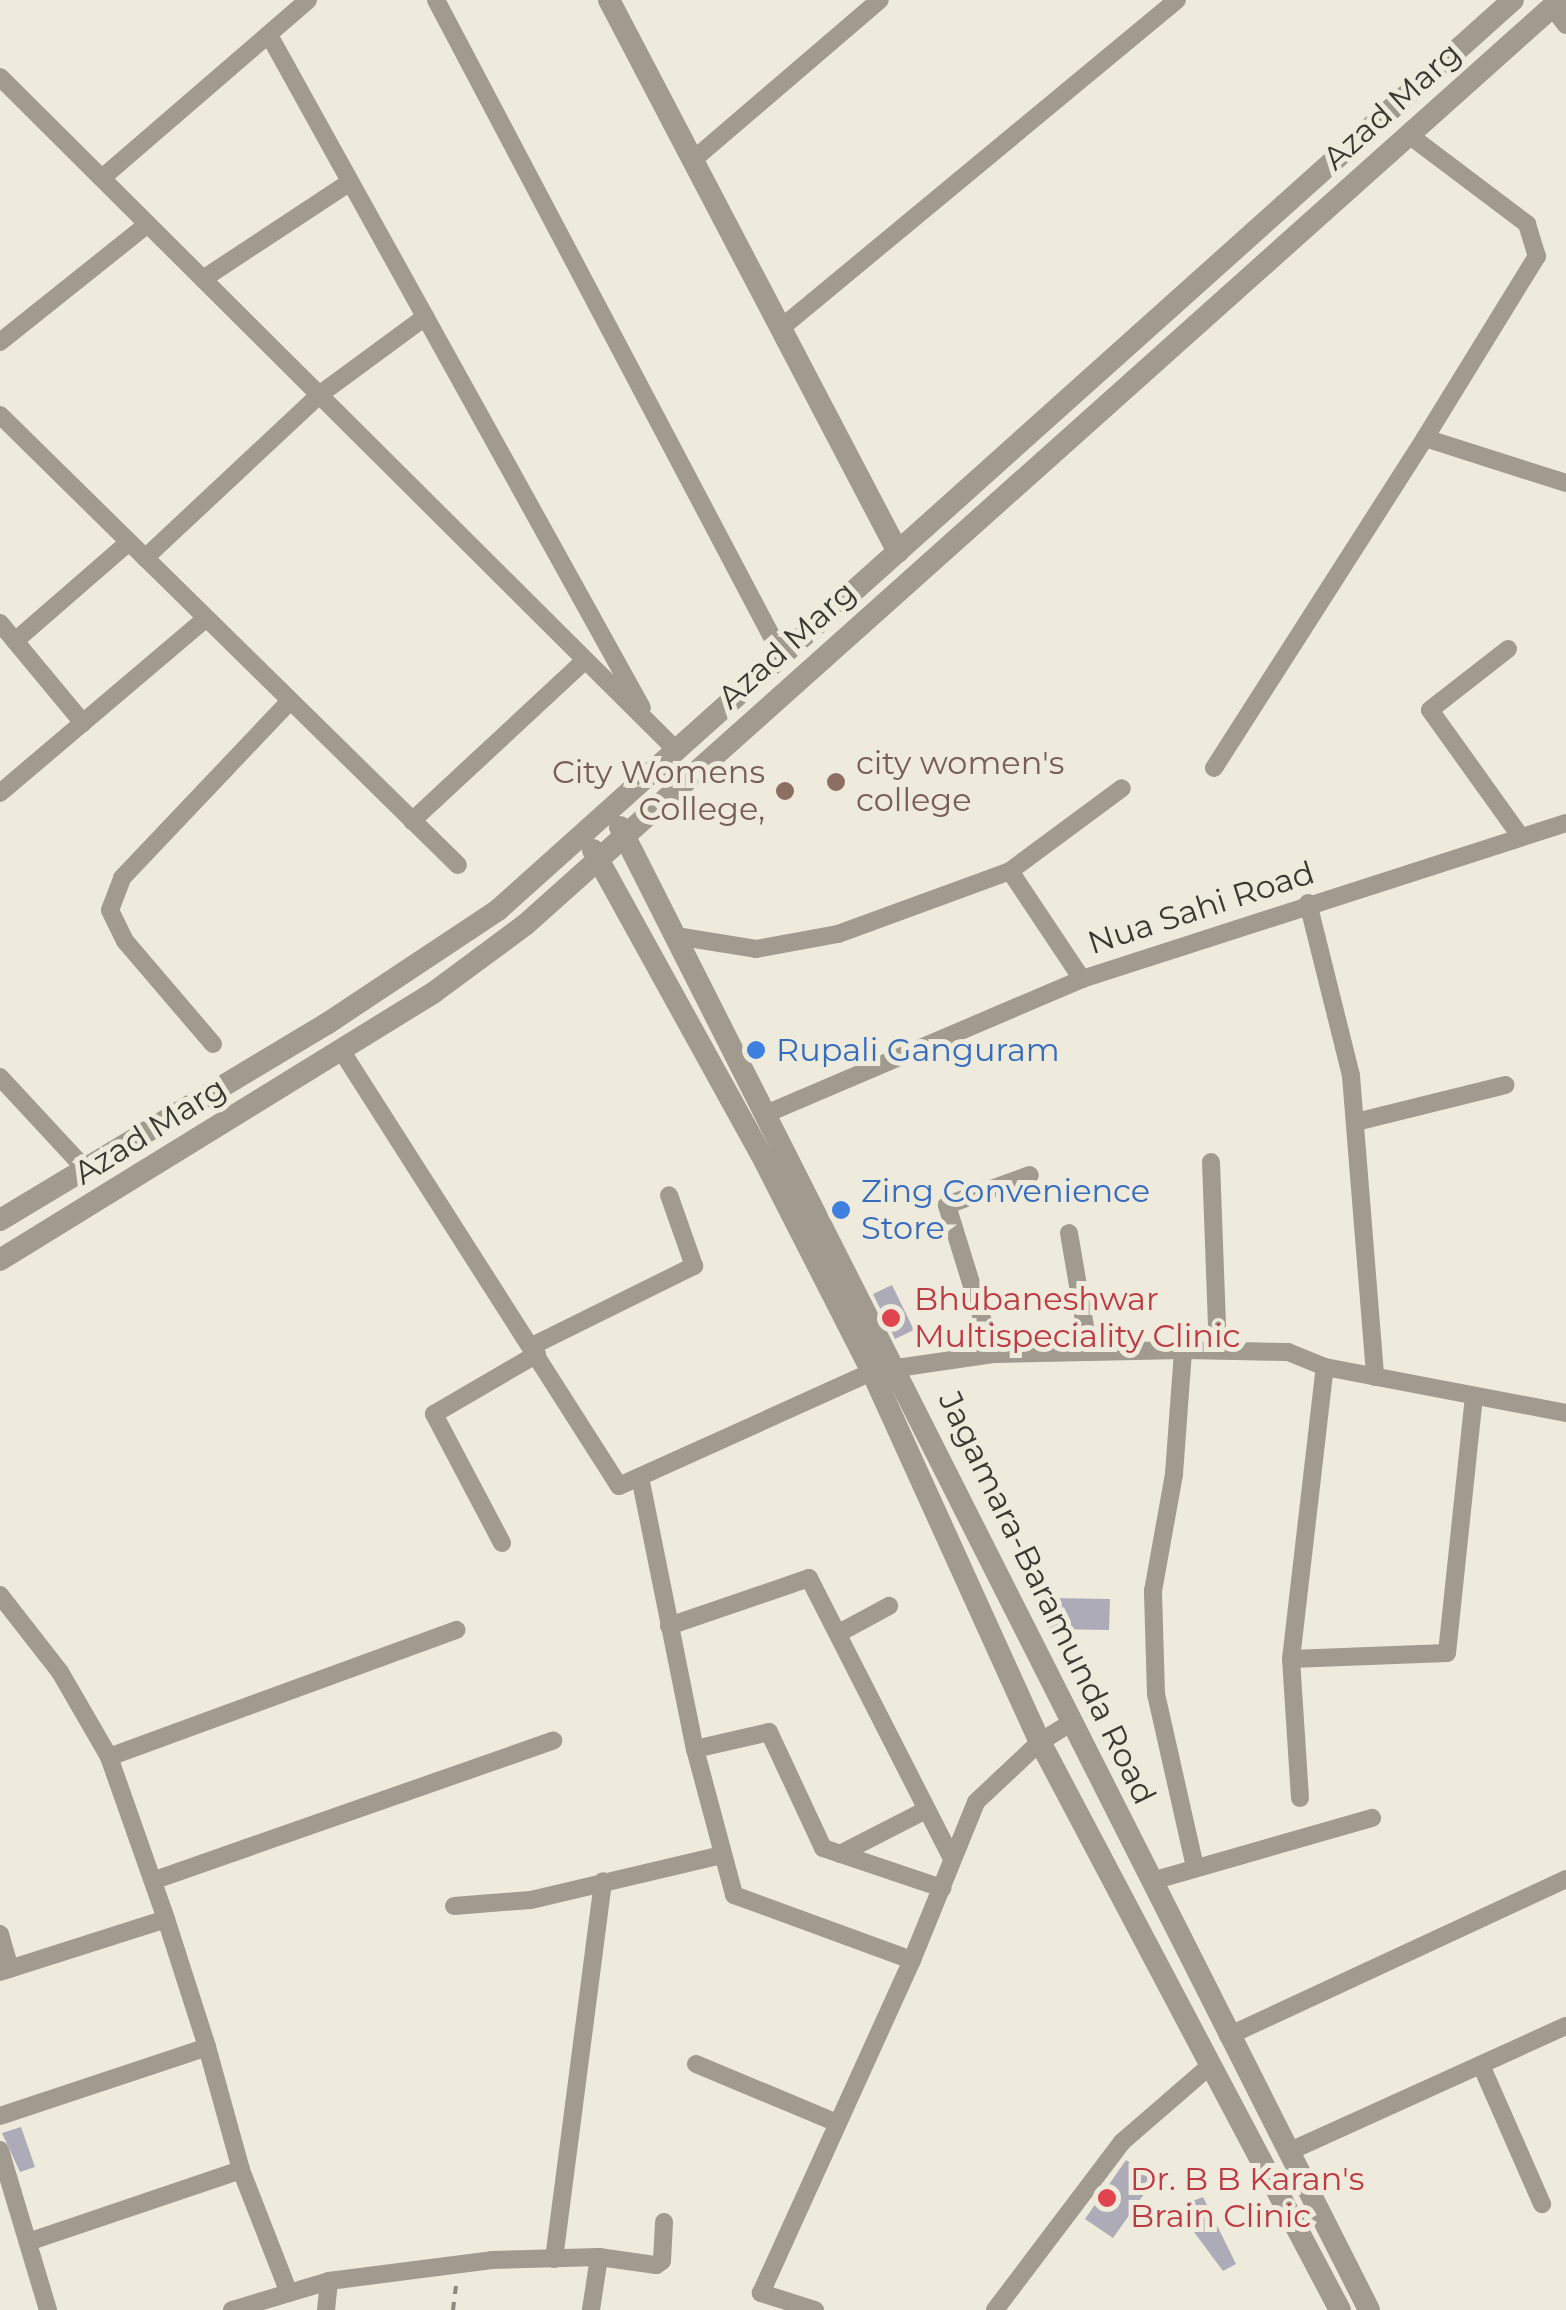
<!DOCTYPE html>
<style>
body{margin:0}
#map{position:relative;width:1566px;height:2310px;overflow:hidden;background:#eeeadc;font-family:Montserrat,sans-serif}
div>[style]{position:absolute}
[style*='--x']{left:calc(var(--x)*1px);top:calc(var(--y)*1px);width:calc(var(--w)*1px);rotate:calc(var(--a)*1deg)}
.building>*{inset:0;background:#aeabb9}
.path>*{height:4px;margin-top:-2px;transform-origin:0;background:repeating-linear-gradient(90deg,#8c8a80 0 8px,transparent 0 16px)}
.minor>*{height:18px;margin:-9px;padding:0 9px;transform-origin:9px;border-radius:9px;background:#a19a8f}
.tertiary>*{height:22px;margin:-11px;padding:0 11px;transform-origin:11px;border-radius:11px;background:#a19a8f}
.dots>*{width:28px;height:28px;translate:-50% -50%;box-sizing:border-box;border:5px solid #eeeadc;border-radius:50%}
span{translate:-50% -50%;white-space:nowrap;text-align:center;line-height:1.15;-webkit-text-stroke:10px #eeeadc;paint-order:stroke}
.street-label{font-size:32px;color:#3a3833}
.education-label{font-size:32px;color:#785e54}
.left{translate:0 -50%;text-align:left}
.right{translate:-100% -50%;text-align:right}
.shop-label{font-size:32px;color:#366cbe}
.health-label{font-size:32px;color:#be3a42}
</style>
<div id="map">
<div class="building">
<div style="clip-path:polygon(892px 1285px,914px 1330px,895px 1339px,873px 1294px)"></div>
<div style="clip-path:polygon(1050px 1598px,1110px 1599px,1109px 1630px,1049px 1629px)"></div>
<div style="clip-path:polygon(21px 2127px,35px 2167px,20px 2172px,2px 2133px)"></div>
<div style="clip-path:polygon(1126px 2160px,1154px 2180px,1113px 2238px,1085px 2219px)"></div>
<div style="clip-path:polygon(1203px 2197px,1236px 2264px,1223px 2271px,1191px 2228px,1187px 2203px)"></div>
</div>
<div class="path">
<div style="--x:453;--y:2310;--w:25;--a:-83"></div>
</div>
<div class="minor">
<div style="--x:436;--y:0;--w:739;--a:62.19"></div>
<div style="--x:1552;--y:7;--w:23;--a:52"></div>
<div style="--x:269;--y:35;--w:769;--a:61"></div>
<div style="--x:0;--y:77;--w:952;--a:44.87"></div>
<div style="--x:1409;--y:135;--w:148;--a:37"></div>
<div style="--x:1527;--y:224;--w:34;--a:73"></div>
<div style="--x:1537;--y:256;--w:214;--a:121.6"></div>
<div style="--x:1425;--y:438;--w:148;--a:17.7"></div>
<div style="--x:693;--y:160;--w:246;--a:-40.6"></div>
<div style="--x:102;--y:178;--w:272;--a:-40.8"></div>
<div style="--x:203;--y:279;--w:176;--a:-33.4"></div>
<div style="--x:781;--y:328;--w:514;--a:-39.63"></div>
<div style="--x:0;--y:342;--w:189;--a:-38.6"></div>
<div style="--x:0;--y:415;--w:642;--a:44.5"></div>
<div style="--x:145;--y:558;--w:238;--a:-43.1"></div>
<div style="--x:319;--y:395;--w:132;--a:-36.3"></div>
<div style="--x:0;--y:623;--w:130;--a:50.3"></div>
<div style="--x:15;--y:641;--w:151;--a:-41"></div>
<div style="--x:1508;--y:649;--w:99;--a:142"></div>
<div style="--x:1430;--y:710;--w:156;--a:54.4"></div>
<div style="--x:1214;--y:768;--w:392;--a:-57.4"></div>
<div style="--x:0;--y:793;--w:270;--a:-40.3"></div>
<div style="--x:412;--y:821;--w:236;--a:-42.9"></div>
<div style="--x:1010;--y:871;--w:139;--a:-36.5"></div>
<div style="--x:1308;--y:903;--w:178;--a:76"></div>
<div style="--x:1351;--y:1076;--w:302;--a:85.4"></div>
<div style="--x:676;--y:936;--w:81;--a:9.2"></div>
<div style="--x:756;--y:949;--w:83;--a:-10.4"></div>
<div style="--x:838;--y:934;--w:183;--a:-20.1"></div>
<div style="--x:1010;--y:871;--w:130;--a:56.3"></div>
<div style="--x:1082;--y:979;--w:509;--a:-17.86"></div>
<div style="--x:213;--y:1044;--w:135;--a:-130.5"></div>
<div style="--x:125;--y:941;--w:34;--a:-116"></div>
<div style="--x:110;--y:910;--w:34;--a:-69"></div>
<div style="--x:122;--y:878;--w:244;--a:-46.5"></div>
<div style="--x:341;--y:1050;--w:517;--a:57.48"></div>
<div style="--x:619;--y:1486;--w:277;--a:-24.3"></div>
<div style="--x:0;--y:1077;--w:127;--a:47.2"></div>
<div style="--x:768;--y:1113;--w:341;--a:-23.1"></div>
<div style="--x:1356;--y:1122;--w:154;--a:-13.9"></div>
<div style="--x:1211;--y:1162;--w:187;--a:87.9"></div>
<div style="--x:1069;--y:1233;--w:119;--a:80.3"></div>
<div style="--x:532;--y:1346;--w:181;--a:-26.3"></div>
<div style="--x:694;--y:1266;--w:75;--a:-109.4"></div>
<div style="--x:993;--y:1354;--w:156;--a:-107.2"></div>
<div style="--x:947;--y:1205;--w:88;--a:-19.9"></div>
<div style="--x:897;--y:1368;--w:97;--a:-8.3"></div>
<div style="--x:993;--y:1354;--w:190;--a:-1.2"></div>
<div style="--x:640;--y:1477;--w:278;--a:78.6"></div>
<div style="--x:695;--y:1749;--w:151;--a:75"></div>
<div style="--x:734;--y:1895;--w:189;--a:20.1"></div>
<div style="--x:912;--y:1960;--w:170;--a:-67.9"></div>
<div style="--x:976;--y:1802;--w:88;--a:-43.2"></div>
<div style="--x:1040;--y:1742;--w:39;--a:-32"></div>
<div style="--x:502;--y:1543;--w:146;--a:-117.8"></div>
<div style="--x:434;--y:1414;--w:119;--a:-30.2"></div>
<div style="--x:0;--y:1595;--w:98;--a:52.1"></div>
<div style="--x:60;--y:1672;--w:98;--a:60"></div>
<div style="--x:109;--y:1757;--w:172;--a:70.6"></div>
<div style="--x:669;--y:1626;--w:148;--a:-18.9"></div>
<div style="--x:809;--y:1578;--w:315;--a:63"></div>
<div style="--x:839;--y:1633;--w:57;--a:-28.4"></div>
<div style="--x:1291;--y:1659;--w:156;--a:-2.2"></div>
<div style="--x:1447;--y:1653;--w:258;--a:-84"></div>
<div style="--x:695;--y:1749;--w:76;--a:-12.9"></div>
<div style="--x:769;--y:1732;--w:128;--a:65"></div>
<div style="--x:823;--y:1848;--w:126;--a:18.6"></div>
<div style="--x:109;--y:1757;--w:370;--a:-20.1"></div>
<div style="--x:1300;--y:1798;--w:139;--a:-93.7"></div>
<div style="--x:1291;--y:1659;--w:294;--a:-83.4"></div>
<div style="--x:840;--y:1854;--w:97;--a:-27.1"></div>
<div style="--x:1195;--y:1867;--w:177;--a:-102.7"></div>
<div style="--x:1156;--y:1694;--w:103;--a:-91.7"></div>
<div style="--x:1153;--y:1591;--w:119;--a:-79.8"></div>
<div style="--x:1174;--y:1474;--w:124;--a:-85.8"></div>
<div style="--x:1183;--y:1350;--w:105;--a:1.1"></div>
<div style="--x:1288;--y:1352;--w:40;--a:22"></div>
<div style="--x:1325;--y:1367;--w:245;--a:10.8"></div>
<div style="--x:155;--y:1880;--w:422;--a:-19.3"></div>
<div style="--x:1152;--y:1881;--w:229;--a:-16"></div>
<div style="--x:454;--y:1906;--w:77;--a:-4.5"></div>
<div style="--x:531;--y:1900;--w:195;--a:-13.3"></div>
<div style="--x:0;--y:1934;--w:36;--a:74"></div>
<div style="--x:0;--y:1972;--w:174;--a:-17.7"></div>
<div style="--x:166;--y:1919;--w:134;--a:72.2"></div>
<div style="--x:1228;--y:2036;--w:373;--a:-24.9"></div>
<div style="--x:696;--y:2064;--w:153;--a:22.7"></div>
<div style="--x:1481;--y:2065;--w:152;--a:66.3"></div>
<div style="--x:0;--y:2116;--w:218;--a:-18.4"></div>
<div style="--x:207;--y:2047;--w:128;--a:74.5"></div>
<div style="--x:241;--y:2170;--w:132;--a:68.7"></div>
<div style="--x:0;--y:2150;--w:167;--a:73.3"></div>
<div style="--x:1288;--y:2152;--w:305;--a:-24.4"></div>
<div style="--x:28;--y:2242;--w:225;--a:-18.7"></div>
<div style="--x:599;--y:2257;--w:58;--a:8"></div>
<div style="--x:656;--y:2265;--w:7;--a:-34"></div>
<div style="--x:662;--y:2261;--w:39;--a:-87"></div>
<div style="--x:554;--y:2259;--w:381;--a:-82.6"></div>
<div style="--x:232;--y:2310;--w:101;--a:-16.6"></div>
<div style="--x:329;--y:2281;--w:164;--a:-7.3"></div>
<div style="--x:492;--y:2260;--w:107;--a:-1.6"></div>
<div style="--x:599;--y:2257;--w:54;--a:98.6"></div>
<div style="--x:326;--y:2310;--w:29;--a:-84"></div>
<div style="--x:815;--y:2310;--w:57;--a:-162.5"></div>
<div style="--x:761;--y:2293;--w:366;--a:-65.6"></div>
<div style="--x:995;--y:2310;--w:211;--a:-52.9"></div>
<div style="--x:1122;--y:2142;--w:118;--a:-40.9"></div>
</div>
<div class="tertiary">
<div style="--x:609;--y:0;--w:623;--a:62.37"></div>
<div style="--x:620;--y:827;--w:1661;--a:63.2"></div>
<div style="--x:593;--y:850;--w:347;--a:61.1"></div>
<div style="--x:761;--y:1154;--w:245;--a:63"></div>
<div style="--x:872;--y:1372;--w:406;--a:65.6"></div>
<div style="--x:1040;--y:1742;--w:642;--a:62.16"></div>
<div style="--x:0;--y:1220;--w:383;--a:-31"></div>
<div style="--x:328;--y:1023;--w:204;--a:-33.6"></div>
<div style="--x:498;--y:910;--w:1363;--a:-41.88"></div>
<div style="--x:0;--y:1260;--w:509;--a:-31.66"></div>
<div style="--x:433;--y:993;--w:114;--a:-36.5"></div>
<div style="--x:525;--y:925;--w:1388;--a:-41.79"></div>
</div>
<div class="dots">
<div style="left:836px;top:782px;background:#8d6e63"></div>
<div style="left:785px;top:791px;background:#8d6e63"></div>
<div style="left:756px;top:1050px;background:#3f7fe0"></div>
<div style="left:841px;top:1210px;background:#3f7fe0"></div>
<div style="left:891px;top:1318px;background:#e0444e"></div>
<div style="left:1107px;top:2198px;background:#e0444e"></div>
</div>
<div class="street-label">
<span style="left:1392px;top:106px;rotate:-42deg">Azad Marg</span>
<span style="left:787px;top:645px;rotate:-42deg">Azad Marg</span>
<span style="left:1201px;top:908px;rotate:-18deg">Nua Sahi Road</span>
<span style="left:150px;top:1131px;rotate:-32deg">Azad Marg</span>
<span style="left:1047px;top:1598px;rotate:64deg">Jagamara-Baramunda Road</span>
</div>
<div class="education-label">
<span class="left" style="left:856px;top:782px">city women's<br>college</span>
<span class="right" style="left:765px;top:791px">City Womens<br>College,</span>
</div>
<div class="shop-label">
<span class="left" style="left:776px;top:1050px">Rupali Ganguram</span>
<span class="left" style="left:861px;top:1210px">Zing Convenience<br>Store</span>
</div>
<div class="health-label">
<span class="left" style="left:914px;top:1318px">Bhubaneshwar<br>Multispeciality Clinic</span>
<span class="left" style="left:1130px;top:2198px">Dr. B B Karan's<br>Brain Clinic</span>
</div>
</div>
